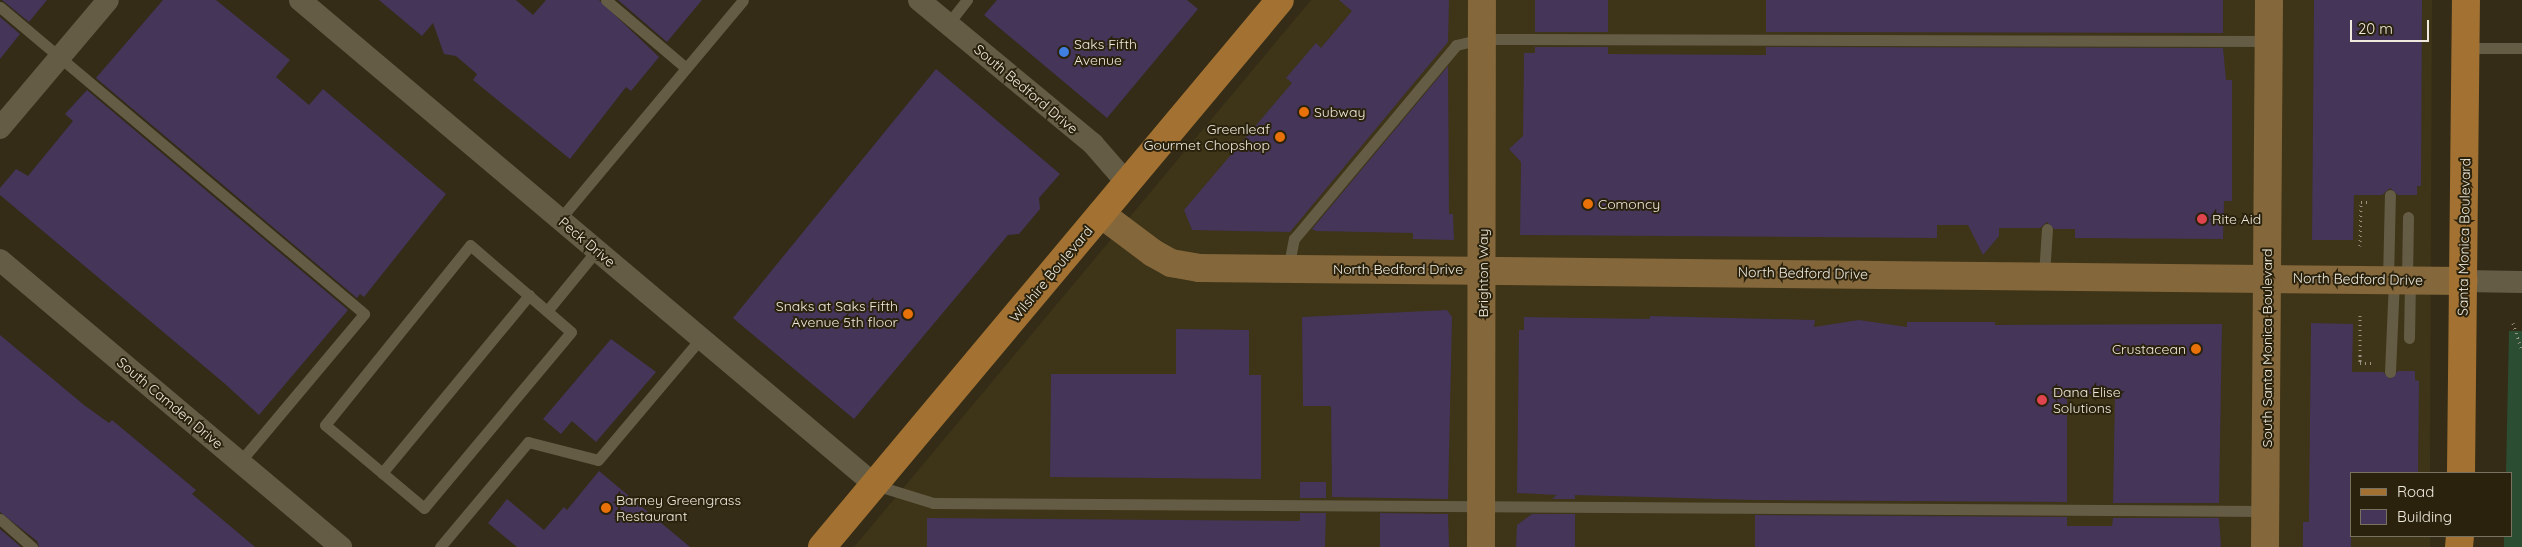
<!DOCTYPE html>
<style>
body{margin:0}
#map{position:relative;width:2522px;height:547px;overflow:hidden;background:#342c17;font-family:Quicksand,sans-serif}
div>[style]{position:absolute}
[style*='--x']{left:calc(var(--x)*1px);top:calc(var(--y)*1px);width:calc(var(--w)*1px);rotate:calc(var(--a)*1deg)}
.built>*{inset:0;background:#3e3417}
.green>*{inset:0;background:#2b4e32}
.building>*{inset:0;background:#443559}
.path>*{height:3px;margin-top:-1.5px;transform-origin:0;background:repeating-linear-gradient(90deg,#999382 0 1px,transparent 0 5px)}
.lane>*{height:11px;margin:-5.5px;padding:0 5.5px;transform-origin:5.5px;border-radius:5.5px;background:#645c45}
.street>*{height:22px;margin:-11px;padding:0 11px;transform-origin:11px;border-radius:11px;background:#645c45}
.secondary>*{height:28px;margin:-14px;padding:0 14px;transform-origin:14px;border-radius:14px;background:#84673b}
.primary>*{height:28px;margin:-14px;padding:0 14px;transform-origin:14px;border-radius:14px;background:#a37232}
.dots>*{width:14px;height:14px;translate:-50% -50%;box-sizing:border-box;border:2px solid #2a220d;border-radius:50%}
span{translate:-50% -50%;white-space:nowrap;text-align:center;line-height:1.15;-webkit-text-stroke:4px #2a220d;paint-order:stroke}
.poi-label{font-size:14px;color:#efeadd}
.left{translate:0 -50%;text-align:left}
.right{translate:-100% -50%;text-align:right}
.street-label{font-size:14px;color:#efeadd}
.legend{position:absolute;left:2350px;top:472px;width:162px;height:65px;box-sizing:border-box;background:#2a220d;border:1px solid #797260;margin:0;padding:6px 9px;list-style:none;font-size:15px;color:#efeadd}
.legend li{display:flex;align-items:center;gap:10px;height:25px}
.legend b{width:25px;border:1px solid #797260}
.scale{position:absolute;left:2350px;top:20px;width:79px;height:22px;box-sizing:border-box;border:2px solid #efeadd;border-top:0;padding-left:6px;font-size:15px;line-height:18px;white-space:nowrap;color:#efeadd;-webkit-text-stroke:4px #2a220d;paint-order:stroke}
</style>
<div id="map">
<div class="built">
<div style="clip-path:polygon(1311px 0,2432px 0,2430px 473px,2351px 473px,2351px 536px,2430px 536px,2430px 547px,854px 547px)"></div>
</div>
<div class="green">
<div style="clip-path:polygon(2509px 331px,2522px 331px,2522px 547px,2504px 547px,2504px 536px,2511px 536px,2511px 473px,2506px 473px)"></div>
</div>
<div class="building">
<div style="clip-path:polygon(2px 0,47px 0,29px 22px)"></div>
<div style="clip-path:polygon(163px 0,216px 0,290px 60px,276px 77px,309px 105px,323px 89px,446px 194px,364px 297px,360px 294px,357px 298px,96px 78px)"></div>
<div style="clip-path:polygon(379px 0,516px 0,533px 15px,546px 0,599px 0,659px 57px,631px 91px,626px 87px,570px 159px,473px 80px,477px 74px,456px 56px,444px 54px,433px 23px,422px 36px)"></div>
<div style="clip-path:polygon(618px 0,702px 0,667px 42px)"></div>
<div style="clip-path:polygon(997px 0,1187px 0,1198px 9px,1107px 118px,984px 15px)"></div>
<div style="clip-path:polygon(1339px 0,1449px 0,1448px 42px,1290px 232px,1192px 230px,1184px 210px,1292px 83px,1286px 78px,1316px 43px,1321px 48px,1352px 11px)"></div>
<div style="clip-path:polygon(1535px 0,1608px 0,1608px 32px,1535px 32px)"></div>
<div style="clip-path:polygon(1766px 0,2223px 0,2223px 33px,1766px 32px)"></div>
<div style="clip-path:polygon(2314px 0,2422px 0,2421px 186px,2417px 186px,2417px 195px,2398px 195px,2390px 188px,2382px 195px,2354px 195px,2353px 240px,2312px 240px)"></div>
<div style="clip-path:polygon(0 17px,20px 34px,0 59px)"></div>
<div style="clip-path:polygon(1535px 47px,1608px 47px,1608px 54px,1766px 55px,1766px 47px,2223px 48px,2226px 80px,2232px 80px,2232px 201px,2224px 201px,2223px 239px,2075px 238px,2075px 229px,2054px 229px,2047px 222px,2040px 228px,1999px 228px,1999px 236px,1983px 255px,1968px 225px,1937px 225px,1937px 238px,1520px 235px,1521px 162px,1509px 149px,1523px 136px,1524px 53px,1535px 53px)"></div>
<div style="clip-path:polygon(1448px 66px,1449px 214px,1453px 214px,1454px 240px,1413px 239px,1413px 233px,1316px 231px,1312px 229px)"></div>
<div style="clip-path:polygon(936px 69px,1060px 174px,1039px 198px,1040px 209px,1019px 234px,1008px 235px,854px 419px,733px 318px)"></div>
<div style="clip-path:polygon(87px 90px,348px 310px,259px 415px,224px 383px,0 195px,0 188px,16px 169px,28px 176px,73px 121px,65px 114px)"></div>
<div style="clip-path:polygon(1447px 310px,1452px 317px,1448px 499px,1332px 497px,1331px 406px,1303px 406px,1302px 317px)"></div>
<div style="clip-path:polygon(1650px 316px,1815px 320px,1814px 327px,1859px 320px,1907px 327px,1907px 322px,1995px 322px,1995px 325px,2222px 324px,2219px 503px,2113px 503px,2115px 394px,2067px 394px,2067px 502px,1755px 500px,1575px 495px,1575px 499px,1552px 499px,1557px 495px,1517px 493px,1519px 330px,1524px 330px,1524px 317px,1650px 319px)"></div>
<div style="clip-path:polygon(2311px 323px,2353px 324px,2352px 372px,2383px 372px,2390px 379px,2398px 371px,2415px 371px,2415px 380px,2419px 381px,2418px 473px,2351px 473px,2351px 547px,2303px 547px,2303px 522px,2309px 522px,2309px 516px)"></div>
<div style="clip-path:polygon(1176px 329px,1249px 330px,1249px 375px,1261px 375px,1261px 479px,1050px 477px,1051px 374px,1176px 374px)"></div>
<div style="clip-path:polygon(0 335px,84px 405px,109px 423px,112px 420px,196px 490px,192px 494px,255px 547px,39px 547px,37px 541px,0 512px)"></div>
<div style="clip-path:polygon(611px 339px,656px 372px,596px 442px,572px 421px,561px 434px,543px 419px)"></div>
<div style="clip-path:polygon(599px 471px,690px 547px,517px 547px,488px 523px,507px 499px,544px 530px,564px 507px,567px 510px)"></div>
<div style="clip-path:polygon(1300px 482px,1326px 482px,1326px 498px,1300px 498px)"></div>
<div style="clip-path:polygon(1300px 513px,1326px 513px,1325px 547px,927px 547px,927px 518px,1300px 521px)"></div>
<div style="clip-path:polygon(1380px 513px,1448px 514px,1449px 547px,1380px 547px)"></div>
<div style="clip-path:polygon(1532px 514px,1575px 514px,1575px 547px,1516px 547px,1517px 525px)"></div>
<div style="clip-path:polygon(1755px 515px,2067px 517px,2067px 526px,2112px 526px,2113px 518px,2219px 518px,2221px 547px,1755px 547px)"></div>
<div style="clip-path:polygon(0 529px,21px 547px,0 547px)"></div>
</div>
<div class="path">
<div style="--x:2360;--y:246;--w:44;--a:-88.7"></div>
<div style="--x:2361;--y:202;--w:10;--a:0"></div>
<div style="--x:2360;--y:315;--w:48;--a:90"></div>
<div style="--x:2360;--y:363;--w:12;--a:0"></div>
<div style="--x:2513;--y:323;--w:28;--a:72"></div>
</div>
<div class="lane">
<div style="--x:606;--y:0;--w:105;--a:40.4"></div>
<div style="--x:0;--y:7;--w:476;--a:40.1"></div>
<div style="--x:364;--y:314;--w:193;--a:130"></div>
<div style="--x:948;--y:24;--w:31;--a:-52"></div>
<div style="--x:2465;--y:48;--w:57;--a:0"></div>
<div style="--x:560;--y:219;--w:285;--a:-50.1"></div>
<div style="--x:470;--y:245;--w:133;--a:40.7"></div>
<div style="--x:571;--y:332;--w:229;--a:129.9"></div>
<div style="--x:424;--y:508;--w:129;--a:-140"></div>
<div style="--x:325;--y:425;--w:231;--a:-51.1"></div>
<div style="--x:1288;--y:269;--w:31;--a:-79"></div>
<div style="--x:1294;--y:239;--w:253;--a:-50.1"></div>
<div style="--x:1456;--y:45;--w:28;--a:-13"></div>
<div style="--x:1483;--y:39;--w:786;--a:0.15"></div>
<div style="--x:2044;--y:275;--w:46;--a:-86.3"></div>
<div style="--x:2388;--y:280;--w:85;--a:-88.7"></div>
<div style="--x:2407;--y:280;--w:63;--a:-89.1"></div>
<div style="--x:547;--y:311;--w:79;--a:-50.7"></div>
<div style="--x:2409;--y:338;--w:57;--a:-89"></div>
<div style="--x:2390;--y:372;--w:92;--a:-87.5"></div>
<div style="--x:382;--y:473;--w:231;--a:-50.4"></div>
<div style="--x:875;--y:485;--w:61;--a:17.2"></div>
<div style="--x:933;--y:503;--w:1332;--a:0.34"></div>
<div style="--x:0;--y:519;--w:43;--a:41.2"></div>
<div style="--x:440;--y:547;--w:137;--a:-50"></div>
<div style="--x:528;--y:442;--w:72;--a:14.4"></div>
<div style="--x:598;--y:460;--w:160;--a:-49.8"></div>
</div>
<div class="street">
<div style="--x:300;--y:0;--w:752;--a:40.15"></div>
<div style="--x:919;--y:0;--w:226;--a:39.6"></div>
<div style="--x:1093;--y:144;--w:52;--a:48.9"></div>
<div style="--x:0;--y:128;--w:167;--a:-49.8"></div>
<div style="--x:0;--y:260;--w:446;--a:40.1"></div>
<div style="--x:2464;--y:281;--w:58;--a:1"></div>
</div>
<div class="secondary">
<div style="--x:1101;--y:214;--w:65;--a:36.9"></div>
<div style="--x:1153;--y:253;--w:21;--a:29"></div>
<div style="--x:1171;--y:263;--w:28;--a:10"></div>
<div style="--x:1199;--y:268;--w:1265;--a:0.59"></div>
<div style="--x:1481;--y:547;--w:547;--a:-89.9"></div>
<div style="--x:2265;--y:547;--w:547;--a:-89.58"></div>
</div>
<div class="primary">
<div style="--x:2461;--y:473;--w:473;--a:-89.4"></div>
<div style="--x:822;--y:547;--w:713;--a:-50.06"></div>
<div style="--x:2459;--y:547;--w:11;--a:-85"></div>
</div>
<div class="dots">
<div style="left:1064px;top:52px;background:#3f7fe0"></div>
<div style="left:1304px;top:112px;background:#e8710a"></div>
<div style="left:1280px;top:137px;background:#e8710a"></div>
<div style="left:1588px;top:204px;background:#e8710a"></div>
<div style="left:2202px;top:219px;background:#e0444e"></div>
<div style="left:908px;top:314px;background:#e8710a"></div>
<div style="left:2196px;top:349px;background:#e8710a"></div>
<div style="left:2042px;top:400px;background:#e0444e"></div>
<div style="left:606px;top:508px;background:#e8710a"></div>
</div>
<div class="poi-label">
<span class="left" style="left:1074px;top:52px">Saks Fifth<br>Avenue</span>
<span class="left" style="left:1314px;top:112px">Subway</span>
<span class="right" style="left:1270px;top:137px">Greenleaf<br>Gourmet Chopshop</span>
<span class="left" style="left:1598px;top:204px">Comoncy</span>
<span class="left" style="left:2212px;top:219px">Rite Aid</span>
<span class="right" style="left:898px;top:314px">Snaks at Saks Fifth<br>Avenue 5th floor</span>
<span class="right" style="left:2186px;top:349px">Crustacean</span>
<span class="left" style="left:2053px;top:400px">Dana Elise<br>Solutions</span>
<span class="left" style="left:616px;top:508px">Barney Greengrass<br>Restaurant</span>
</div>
<div class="street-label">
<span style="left:1026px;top:89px;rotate:40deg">South Bedford Drive</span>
<span style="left:2464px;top:237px;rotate:-89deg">Santa Monica Boulevard</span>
<span style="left:587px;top:242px;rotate:40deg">Peck Drive</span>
<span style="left:1398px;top:269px">North Bedford Drive</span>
<span style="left:1483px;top:273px;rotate:-90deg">Brighton Way</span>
<span style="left:1803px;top:273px;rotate:1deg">North Bedford Drive</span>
<span style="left:1051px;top:274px;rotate:-50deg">Wilshire Boulevard</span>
<span style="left:2358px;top:279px;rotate:1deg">North Bedford Drive</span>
<span style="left:2267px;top:348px;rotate:-90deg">South Santa Monica Boulevard</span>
<span style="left:170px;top:403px;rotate:40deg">South Camden Drive</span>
</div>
<ul class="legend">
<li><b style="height:6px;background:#a37232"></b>Road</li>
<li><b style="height:14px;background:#443559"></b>Building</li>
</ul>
<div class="scale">20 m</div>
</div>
